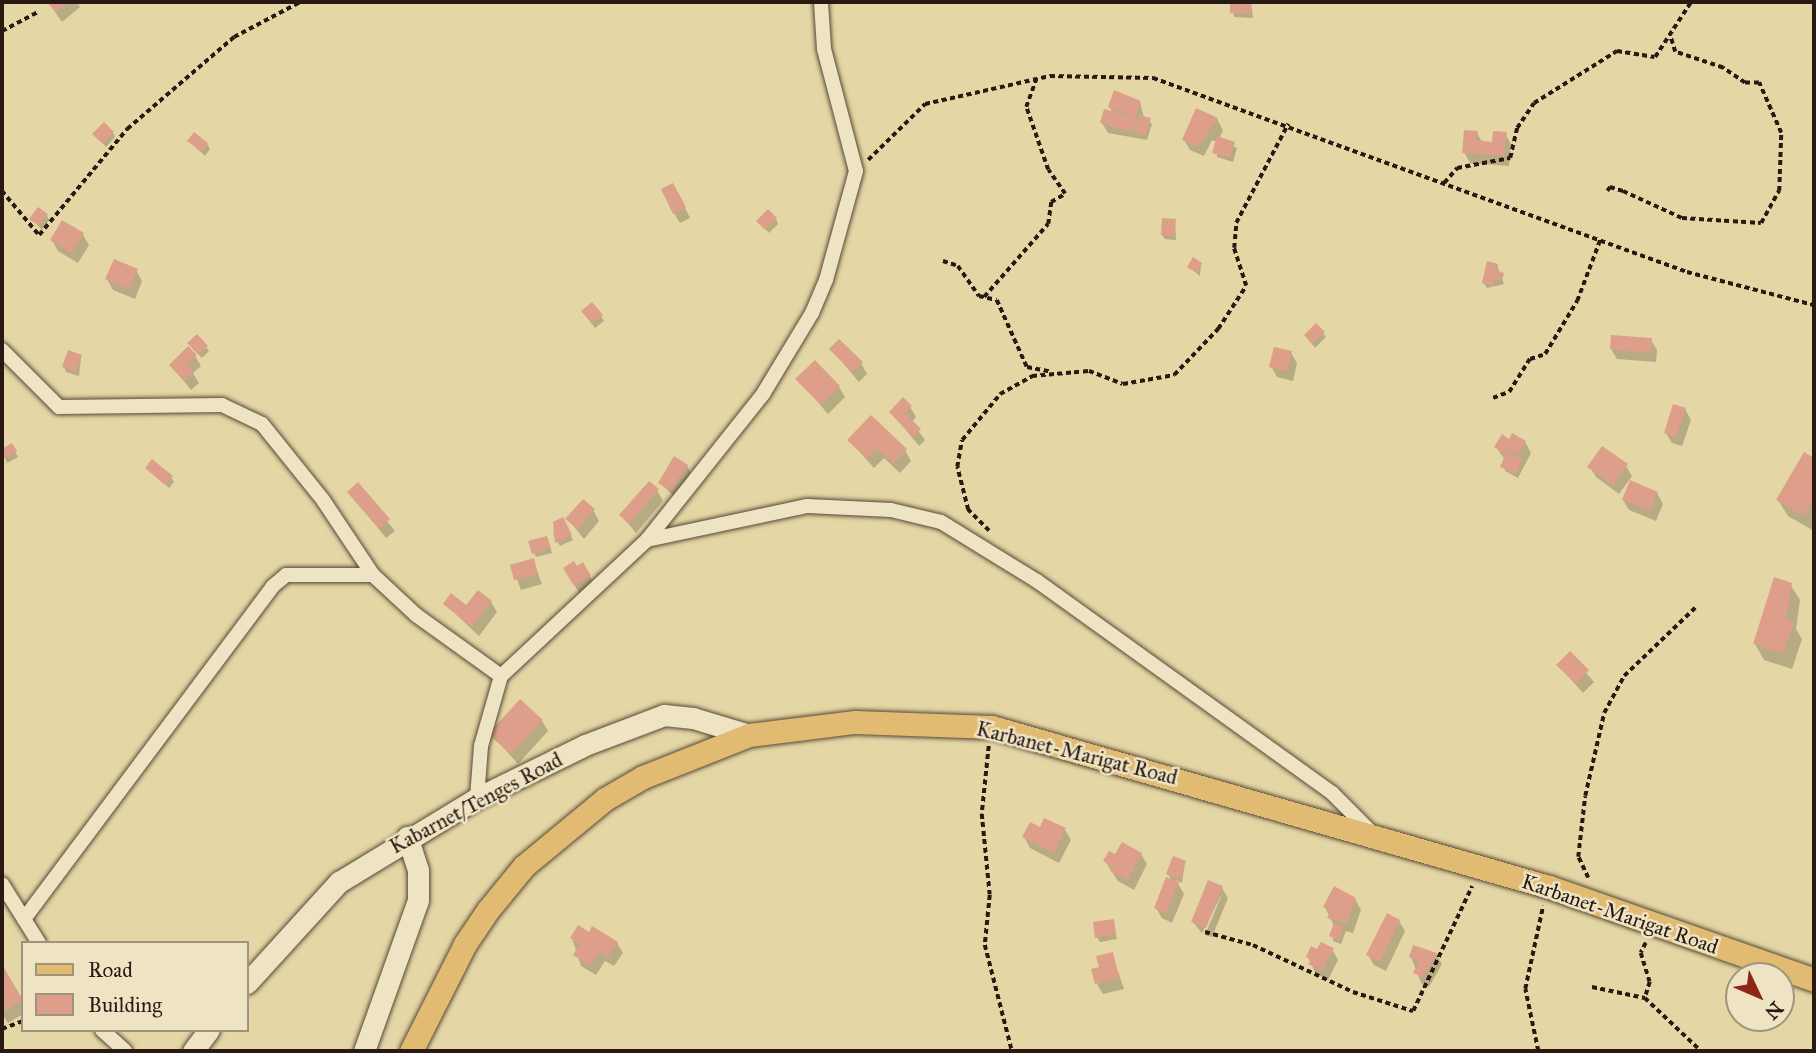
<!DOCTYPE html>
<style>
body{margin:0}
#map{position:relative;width:1816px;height:1053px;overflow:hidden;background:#e5d6a5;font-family:"IM FELL Great Primer",serif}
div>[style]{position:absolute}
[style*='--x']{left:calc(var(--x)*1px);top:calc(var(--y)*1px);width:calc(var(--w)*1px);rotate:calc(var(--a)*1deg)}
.shadow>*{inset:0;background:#0003}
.building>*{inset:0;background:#dd9f89}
.path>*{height:3.5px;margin-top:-1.75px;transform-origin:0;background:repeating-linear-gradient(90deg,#281a13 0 5px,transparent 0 8.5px)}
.roads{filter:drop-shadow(0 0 2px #574938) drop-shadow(0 0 2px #574938)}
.street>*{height:14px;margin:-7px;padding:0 7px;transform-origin:7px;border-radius:7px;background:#eee4c4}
.secondary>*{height:21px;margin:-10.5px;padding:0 10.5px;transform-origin:10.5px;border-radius:10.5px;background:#eee4c4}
.primary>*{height:23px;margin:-11.5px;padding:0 11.5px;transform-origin:11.5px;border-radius:11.5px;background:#e2bb72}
span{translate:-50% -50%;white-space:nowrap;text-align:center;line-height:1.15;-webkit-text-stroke:5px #eee4c4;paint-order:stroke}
.street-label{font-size:21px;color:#281a13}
.frame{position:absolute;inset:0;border:4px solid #281a13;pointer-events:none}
.legend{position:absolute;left:21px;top:941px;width:228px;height:91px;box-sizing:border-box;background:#eee4c4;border:2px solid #9f937d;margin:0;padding:9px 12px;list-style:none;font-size:21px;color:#281a13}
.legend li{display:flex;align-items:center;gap:14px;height:35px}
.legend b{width:35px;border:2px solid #9f937d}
.north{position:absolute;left:1725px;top:962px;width:70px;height:70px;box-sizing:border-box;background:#eee4c4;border:2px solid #9f937d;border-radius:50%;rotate:134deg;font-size:19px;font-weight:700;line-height:28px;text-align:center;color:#281a13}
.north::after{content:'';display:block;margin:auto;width:24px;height:32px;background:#8f2418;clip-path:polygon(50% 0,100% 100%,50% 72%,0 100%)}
</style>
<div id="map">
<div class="shadow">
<div style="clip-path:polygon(48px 2px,77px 2px,80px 7px,62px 22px)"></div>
<div style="clip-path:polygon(1232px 2px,1251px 2px,1253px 18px,1234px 17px)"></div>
<div style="clip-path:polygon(1140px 102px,1144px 118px,1152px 124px,1147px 140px,1108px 133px,1102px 123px,1113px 113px,1109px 106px)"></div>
<div style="clip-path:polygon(1217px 119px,1223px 130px,1219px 139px,1237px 148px,1233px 162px,1217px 157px,1217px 142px,1212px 140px,1204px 156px,1190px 150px,1184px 140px)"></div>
<div style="clip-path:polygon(113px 133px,115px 137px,106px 147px,94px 134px)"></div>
<div style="clip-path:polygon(1477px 133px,1482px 142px,1494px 143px,1505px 134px,1511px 144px,1509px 166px,1470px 163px,1464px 152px)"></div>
<div style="clip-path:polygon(189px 141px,207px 144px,210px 149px,205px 156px)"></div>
<div style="clip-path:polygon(679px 195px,690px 218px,680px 223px,674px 213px)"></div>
<div style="clip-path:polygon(47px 216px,49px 220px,42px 230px,32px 219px)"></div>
<div style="clip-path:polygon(776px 219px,778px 224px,769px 233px,758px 221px)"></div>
<div style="clip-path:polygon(1175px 221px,1176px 240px,1165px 239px,1162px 235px)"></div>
<div style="clip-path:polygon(83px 235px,89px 245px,78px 263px,58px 251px,52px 240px)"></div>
<div style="clip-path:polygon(1201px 264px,1200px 276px,1189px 267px)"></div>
<div style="clip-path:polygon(1497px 265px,1504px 284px,1487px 288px,1484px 283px)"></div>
<div style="clip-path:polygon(136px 270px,142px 281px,135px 299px,113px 290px,107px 279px)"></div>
<div style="clip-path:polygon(586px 316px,601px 316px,604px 321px,595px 328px)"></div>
<div style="clip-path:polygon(1323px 333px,1326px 337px,1315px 348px,1306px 336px)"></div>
<div style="clip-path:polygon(1651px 340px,1657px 350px,1656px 362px,1617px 359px,1611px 349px)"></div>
<div style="clip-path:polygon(206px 347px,209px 351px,202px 358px,192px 348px)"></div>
<div style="clip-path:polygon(831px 349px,861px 363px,867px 374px,859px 382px)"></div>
<div style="clip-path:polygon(1291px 353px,1297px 363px,1293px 381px,1277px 377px,1271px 366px)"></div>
<div style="clip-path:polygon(195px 356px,201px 366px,193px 373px,199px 383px,191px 390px,171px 365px)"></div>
<div style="clip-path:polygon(81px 357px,79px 376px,66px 372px,64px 367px)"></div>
<div style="clip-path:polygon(798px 379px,839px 387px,845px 397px,828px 414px)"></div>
<div style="clip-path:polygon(910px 407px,916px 417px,912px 422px,925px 440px,919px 446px,891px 412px)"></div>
<div style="clip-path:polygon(1685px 409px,1691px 420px,1682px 446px,1672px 443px,1666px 433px)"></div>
<div style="clip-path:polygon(849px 440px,905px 450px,911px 461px,900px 473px,884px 458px,874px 468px)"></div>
<div style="clip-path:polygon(1509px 441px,1525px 442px,1531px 453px,1518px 478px,1505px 471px,1505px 460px,1496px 447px)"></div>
<div style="clip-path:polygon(12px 446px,18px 457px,7px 463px,2px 451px)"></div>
<div style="clip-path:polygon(1805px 454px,1814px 460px,1814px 531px,1788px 516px,1778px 500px)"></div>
<div style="clip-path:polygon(687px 466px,693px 476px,678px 500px,660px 483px)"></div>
<div style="clip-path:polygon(1626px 466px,1632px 476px,1619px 494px,1596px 477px,1590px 467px)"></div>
<div style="clip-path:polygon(147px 468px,171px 477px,174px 482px,169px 488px)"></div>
<div style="clip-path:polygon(358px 485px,395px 531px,386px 538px,349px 492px)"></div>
<div style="clip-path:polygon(657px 490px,663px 501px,636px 533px,621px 515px)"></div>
<div style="clip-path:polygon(1657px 493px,1663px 504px,1656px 521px,1629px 510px,1623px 500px)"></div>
<div style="clip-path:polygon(593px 510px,599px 521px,584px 539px,568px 519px)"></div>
<div style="clip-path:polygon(563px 519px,573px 540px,560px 546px,553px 534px)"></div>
<div style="clip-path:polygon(548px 542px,552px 553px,536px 557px,534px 553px)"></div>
<div style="clip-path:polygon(533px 560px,542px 584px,521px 590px,512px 566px)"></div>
<div style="clip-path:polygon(583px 564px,596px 587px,581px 596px,565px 569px)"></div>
<div style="clip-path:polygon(1790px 584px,1800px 600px,1796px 629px,1802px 639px,1792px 669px,1764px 660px,1755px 644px)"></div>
<div style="clip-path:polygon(491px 602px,497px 612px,479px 636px,445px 604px,467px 608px)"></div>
<div style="clip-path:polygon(1570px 654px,1594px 682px,1583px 693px,1558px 665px)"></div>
<div style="clip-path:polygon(542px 721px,548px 731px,518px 764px,491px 734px)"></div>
<div style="clip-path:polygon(1040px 829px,1065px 830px,1071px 840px,1059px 863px,1030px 848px,1024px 837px)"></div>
<div style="clip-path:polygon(1141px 854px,1147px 864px,1134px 890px,1118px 881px,1105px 861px)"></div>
<div style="clip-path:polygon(1185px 862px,1182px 883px,1176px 880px,1184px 894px,1172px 923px,1162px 918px,1156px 908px,1172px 881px,1168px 874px)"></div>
<div style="clip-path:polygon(1222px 888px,1228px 898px,1212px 937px,1205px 935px,1223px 892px,1202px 933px,1193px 922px)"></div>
<div style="clip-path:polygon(1355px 899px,1361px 910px,1353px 933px,1346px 931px,1341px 944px,1333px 941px,1334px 926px,1325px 907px)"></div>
<div style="clip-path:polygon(1113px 921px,1117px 939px,1100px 942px,1097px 937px)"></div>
<div style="clip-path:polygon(1399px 921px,1405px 931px,1386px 971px,1374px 965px,1368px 955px)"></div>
<div style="clip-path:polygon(589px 934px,617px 943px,623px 953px,614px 966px,605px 961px,596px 975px,581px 966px,572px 938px)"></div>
<div style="clip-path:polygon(1332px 949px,1338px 960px,1328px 980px,1316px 974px,1308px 957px)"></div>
<div style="clip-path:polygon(1112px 954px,1124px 989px,1103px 994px,1097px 984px)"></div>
<div style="clip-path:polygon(1436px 954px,1442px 964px,1429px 987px,1421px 983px,1411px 957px)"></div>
<div style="clip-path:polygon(4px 971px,23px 1000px,23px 1014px,8px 1023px,2px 1014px)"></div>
</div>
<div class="building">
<div style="clip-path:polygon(47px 2px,68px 2px,56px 12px)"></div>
<div style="clip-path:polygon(1230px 2px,1251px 2px,1251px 14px,1230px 13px)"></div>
<div style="clip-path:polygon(1114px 90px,1141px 101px,1135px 117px,1108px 107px)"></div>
<div style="clip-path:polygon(1196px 108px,1218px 118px,1198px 147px,1182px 140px)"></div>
<div style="clip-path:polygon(1104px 109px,1138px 118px,1133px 132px,1100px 123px)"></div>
<div style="clip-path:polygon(1139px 115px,1151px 118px,1145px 136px,1135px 133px)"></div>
<div style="clip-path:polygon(104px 122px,114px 132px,103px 144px,92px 134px)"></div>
<div style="clip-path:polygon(1464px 130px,1478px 131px,1477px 140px,1492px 142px,1493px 131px,1507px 132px,1504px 156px,1462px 153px)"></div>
<div style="clip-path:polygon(194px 132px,208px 143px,202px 152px,187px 141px)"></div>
<div style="clip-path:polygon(1217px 136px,1235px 142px,1230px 158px,1212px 153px)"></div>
<div style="clip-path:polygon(673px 183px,686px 207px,673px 214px,661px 189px)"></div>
<div style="clip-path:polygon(38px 207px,48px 214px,39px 226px,29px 219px)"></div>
<div style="clip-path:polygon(768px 209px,777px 218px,765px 230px,756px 221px)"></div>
<div style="clip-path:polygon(1162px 218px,1176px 219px,1174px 236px,1161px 235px)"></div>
<div style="clip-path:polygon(62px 220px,84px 233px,72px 253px,50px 240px)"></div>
<div style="clip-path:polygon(1193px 257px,1202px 263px,1197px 273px,1187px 267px)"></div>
<div style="clip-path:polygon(114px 259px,138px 269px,129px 289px,105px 279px)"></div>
<div style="clip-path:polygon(1487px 261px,1498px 264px,1497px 271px,1504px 273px,1502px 281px,1494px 279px,1493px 286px,1482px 283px)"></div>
<div style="clip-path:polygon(592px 302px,603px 315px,592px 324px,581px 311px)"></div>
<div style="clip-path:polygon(1316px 323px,1325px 332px,1312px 344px,1304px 335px)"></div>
<div style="clip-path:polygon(197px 334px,208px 346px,198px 354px,187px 343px)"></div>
<div style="clip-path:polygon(1611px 335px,1652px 338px,1651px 353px,1610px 349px)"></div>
<div style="clip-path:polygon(839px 339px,863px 362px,852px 372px,829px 349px)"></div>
<div style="clip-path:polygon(188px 346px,197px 355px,187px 364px,194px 372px,184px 381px,169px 365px)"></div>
<div style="clip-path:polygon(1274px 347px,1292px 351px,1287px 371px,1269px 367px)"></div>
<div style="clip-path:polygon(68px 350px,82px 355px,76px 372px,62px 367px)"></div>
<div style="clip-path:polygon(815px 360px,840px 386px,821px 405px,795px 379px)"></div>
<div style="clip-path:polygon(903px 397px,912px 406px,905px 413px,921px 429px,913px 437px,889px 412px)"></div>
<div style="clip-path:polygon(1673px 404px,1686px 408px,1676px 437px,1664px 433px)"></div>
<div style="clip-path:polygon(871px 415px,907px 449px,893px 464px,877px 449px,867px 459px,847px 440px)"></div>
<div style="clip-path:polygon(1512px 433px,1526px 441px,1518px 454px,1508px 449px,1510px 445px,1505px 454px,1494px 447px,1502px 434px,1509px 439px)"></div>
<div style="clip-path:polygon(12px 443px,17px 451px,3px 459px,2px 449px)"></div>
<div style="clip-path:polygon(1602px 446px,1628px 464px,1613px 485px,1587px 467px)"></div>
<div style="clip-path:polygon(1507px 451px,1523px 459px,1515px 474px,1500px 467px)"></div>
<div style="clip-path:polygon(1804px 452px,1814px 458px,1814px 499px,1804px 516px,1776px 500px)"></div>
<div style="clip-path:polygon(674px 456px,688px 465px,671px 491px,658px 483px)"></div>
<div style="clip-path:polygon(152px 459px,173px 476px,165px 485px,145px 468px)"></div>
<div style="clip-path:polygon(1630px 480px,1658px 492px,1650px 511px,1622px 500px)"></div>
<div style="clip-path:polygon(649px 481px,659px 489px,629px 524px,619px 515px)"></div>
<div style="clip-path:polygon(358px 482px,390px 519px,379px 529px,347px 492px)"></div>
<div style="clip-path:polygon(583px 499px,595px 509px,578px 529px,565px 519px)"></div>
<div style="clip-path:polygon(563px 517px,572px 535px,555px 543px,553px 522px)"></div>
<div style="clip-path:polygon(547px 536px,551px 548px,532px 554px,528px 541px)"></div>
<div style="clip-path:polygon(534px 558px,538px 574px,514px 580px,510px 565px)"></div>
<div style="clip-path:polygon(574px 561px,577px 566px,583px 562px,591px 576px,574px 586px,563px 568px)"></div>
<div style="clip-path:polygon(1774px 577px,1792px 583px,1786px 619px,1794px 622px,1783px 654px,1753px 644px)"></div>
<div style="clip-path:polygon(478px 590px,492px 601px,472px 627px,443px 604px,451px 593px,466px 605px)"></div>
<div style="clip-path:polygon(1570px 651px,1589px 670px,1576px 684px,1556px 665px)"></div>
<div style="clip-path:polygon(520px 699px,543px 720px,511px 754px,488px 734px)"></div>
<div style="clip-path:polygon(1044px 818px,1066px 828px,1054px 853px,1022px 837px,1030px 822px,1040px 827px)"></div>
<div style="clip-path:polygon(1122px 842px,1142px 853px,1128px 880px,1110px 871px,1112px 866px,1103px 861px,1109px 851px,1115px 854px)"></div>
<div style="clip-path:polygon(1173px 856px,1186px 861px,1180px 879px,1166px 874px)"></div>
<div style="clip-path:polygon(1166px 877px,1179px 882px,1166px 913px,1154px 908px)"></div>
<div style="clip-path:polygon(1208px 880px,1223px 886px,1206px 928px,1191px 922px)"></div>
<div style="clip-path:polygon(1334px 886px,1356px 898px,1347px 923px,1327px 918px,1331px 911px,1323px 907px)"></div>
<div style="clip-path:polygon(1387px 913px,1400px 920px,1380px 962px,1366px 955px)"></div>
<div style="clip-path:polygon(1114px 919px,1116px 934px,1095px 938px,1093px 922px)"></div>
<div style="clip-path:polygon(1334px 923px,1344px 927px,1338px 940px,1329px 936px)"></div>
<div style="clip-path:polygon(578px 925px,589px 932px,592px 926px,618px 942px,608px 957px,599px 952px,590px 966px,573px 955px,580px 944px,570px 938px)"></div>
<div style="clip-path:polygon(1321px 942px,1334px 948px,1322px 971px,1308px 964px,1311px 960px,1306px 957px,1311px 946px,1317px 949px)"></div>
<div style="clip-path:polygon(1413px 945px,1437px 953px,1423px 977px,1413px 973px,1419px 962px,1409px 957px)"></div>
<div style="clip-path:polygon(1113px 952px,1119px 978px,1095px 984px,1091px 969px,1099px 967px,1096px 956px)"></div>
<div style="clip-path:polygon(4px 968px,23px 1000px,2px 1013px,2px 970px)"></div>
</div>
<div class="path">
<div style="--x:2;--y:31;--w:40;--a:-28"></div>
<div style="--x:868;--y:160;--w:80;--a:-44.5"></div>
<div style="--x:925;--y:104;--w:128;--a:-12.6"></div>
<div style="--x:1050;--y:76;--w:103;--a:1.1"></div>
<div style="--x:1153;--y:78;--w:568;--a:19.97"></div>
<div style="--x:1687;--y:272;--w:131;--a:14.6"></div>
<div style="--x:1444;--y:183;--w:20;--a:-49"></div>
<div style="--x:1457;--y:168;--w:54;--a:-10.7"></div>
<div style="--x:1510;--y:158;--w:31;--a:-77"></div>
<div style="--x:1517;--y:128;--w:30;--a:-56"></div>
<div style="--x:1534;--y:103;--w:98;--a:-32.1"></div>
<div style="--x:1617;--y:51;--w:38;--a:9"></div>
<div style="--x:1655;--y:57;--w:66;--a:-56.8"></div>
<div style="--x:2;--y:191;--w:57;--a:49.9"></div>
<div style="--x:39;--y:235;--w:138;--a:-50.3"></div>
<div style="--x:127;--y:129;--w:141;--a:-40.7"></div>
<div style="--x:234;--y:37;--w:75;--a:-27.9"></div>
<div style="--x:1607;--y:191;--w:5;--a:-53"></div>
<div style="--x:1610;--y:187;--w:14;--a:17"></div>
<div style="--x:1623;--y:191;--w:65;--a:24.6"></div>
<div style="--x:1682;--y:218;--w:79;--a:3.6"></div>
<div style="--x:1761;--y:223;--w:37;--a:-61"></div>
<div style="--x:1779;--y:191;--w:58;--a:-88"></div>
<div style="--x:1781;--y:133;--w:55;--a:-113.7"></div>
<div style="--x:1759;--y:83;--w:14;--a:180"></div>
<div style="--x:1745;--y:83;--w:27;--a:-146"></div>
<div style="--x:1723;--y:68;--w:51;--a:-161.6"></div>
<div style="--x:1675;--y:52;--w:17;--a:-107"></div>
<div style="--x:943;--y:261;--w:16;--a:18"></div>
<div style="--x:958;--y:266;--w:37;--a:55"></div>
<div style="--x:979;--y:296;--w:18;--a:13"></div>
<div style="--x:997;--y:300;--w:73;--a:65.9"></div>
<div style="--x:1027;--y:367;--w:25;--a:11"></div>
<div style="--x:984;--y:297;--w:97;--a:-48.8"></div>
<div style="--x:1048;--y:224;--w:22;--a:-82"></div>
<div style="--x:1051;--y:202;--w:16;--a:-30"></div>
<div style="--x:1065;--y:194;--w:29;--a:-125"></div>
<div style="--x:1048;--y:170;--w:67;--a:-109.2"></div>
<div style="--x:1026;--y:107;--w:29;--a:-70"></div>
<div style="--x:1493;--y:398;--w:17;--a:-21"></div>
<div style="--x:1509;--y:392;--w:39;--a:-58"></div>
<div style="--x:1530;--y:359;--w:16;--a:-18"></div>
<div style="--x:1545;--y:354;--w:62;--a:-58.9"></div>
<div style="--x:1577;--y:301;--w:65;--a:-69.3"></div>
<div style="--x:989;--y:531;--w:30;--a:-135"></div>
<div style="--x:968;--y:510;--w:44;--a:-104.3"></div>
<div style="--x:957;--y:467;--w:27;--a:-80"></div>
<div style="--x:962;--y:440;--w:60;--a:-50.4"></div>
<div style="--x:1000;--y:394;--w:37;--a:-29"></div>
<div style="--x:1032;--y:376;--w:57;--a:-5"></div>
<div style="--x:1089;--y:371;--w:36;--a:21"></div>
<div style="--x:1123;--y:384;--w:52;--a:-10"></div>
<div style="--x:1174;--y:375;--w:64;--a:-46.3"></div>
<div style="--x:1218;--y:329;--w:51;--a:-56.9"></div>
<div style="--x:1246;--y:286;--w:40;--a:-108"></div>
<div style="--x:1234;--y:248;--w:25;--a:-85"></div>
<div style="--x:1236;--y:223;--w:112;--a:-62.3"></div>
<div style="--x:989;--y:746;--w:68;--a:95.9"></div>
<div style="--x:982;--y:814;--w:81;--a:84.4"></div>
<div style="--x:990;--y:895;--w:50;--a:95.7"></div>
<div style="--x:985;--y:945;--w:109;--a:75.7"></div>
<div style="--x:1588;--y:878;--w:23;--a:-115"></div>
<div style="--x:1578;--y:857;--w:61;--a:-83.5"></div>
<div style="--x:1585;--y:796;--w:85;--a:-77.1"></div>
<div style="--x:1604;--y:713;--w:42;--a:-61.6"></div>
<div style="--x:1624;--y:676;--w:101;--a:-43.8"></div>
<div style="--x:1205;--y:932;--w:50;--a:15.2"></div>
<div style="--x:1253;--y:945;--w:110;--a:25.2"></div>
<div style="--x:1353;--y:992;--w:63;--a:17.6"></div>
<div style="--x:1413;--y:1011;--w:138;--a:-64.7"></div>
<div style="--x:1646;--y:943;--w:11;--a:117"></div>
<div style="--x:1641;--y:953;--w:30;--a:73"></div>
<div style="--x:1650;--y:982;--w:17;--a:107"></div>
<div style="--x:1645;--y:998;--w:77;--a:43.4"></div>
<div style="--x:1592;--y:987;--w:54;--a:11.7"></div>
<div style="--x:2;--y:1029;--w:22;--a:-21"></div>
<div style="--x:1538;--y:1051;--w:63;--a:-101.8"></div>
<div style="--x:1525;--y:989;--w:85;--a:-77.8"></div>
</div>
<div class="roads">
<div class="street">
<div style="--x:2;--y:350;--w:81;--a:45"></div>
<div style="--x:59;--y:407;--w:163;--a:-0.7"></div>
<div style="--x:222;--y:405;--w:44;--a:25.4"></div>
<div style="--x:262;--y:424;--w:97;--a:51.2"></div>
<div style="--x:323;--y:500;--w:90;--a:56.3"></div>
<div style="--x:373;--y:575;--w:59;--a:42.9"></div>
<div style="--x:416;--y:615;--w:105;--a:35.7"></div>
<div style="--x:647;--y:540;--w:164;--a:-12"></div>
<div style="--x:807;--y:506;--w:84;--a:2.7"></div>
<div style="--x:891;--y:510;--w:51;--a:13.5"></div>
<div style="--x:941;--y:522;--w:113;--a:31.6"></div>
<div style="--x:1037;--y:581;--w:363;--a:35.7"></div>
<div style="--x:1332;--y:793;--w:57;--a:45"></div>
<div style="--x:477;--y:798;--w:52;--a:-85.6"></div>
<div style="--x:481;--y:746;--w:73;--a:-74.1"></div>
<div style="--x:501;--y:676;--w:200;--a:-43"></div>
<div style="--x:647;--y:540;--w:186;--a:-51.5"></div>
<div style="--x:763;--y:394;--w:95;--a:-58.8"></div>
<div style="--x:812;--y:313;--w:36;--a:-67"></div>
<div style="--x:826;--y:280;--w:113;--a:-74.6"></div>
<div style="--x:856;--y:171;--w:126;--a:-104.7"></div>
<div style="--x:824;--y:49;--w:47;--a:-93.7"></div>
<div style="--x:2;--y:884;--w:70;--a:57.9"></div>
<div style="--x:24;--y:919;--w:416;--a:-53.2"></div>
<div style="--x:273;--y:586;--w:17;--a:-40"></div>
<div style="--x:286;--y:575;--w:87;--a:0"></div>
<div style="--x:102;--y:1030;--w:31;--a:42"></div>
</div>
<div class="secondary">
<div style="--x:247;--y:983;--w:137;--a:-47.7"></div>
<div style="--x:339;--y:882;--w:162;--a:-31.3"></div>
<div style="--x:477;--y:798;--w:120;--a:-26.1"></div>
<div style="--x:585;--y:745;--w:85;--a:-20.8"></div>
<div style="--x:664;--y:715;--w:29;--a:6"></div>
<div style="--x:693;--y:718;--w:59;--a:16.9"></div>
<div style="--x:193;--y:1051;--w:26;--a:-53"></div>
<div style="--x:364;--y:1051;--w:160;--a:-70.3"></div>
<div style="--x:418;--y:900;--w:30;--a:-90"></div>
<div style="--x:418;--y:870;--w:35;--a:-108"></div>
</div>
<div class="primary">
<div style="--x:411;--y:1051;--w:120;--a:-63.2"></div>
<div style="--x:465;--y:944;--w:41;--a:-55.9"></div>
<div style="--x:488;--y:910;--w:57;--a:-50.7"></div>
<div style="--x:524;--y:866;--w:105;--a:-39.6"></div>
<div style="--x:605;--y:799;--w:44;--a:-30.1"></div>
<div style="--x:643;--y:777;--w:114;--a:-21.6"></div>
<div style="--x:749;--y:735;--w:107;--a:-7"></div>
<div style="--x:855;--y:722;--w:137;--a:2.1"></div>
<div style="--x:992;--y:727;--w:580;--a:16.03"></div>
<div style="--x:1549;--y:887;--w:281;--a:19.3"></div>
</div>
</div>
<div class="street-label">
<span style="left:1077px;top:753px;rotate:14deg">Karbanet-Marigat Road</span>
<span style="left:476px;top:803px;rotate:-28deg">Kabarnet/Tenges Road</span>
<span style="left:1620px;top:914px;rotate:19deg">Karbanet-Marigat Road</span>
</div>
<div class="frame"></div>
<ul class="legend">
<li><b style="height:9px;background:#e2bb72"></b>Road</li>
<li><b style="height:19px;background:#dd9f89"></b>Building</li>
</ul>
<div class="north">N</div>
</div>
